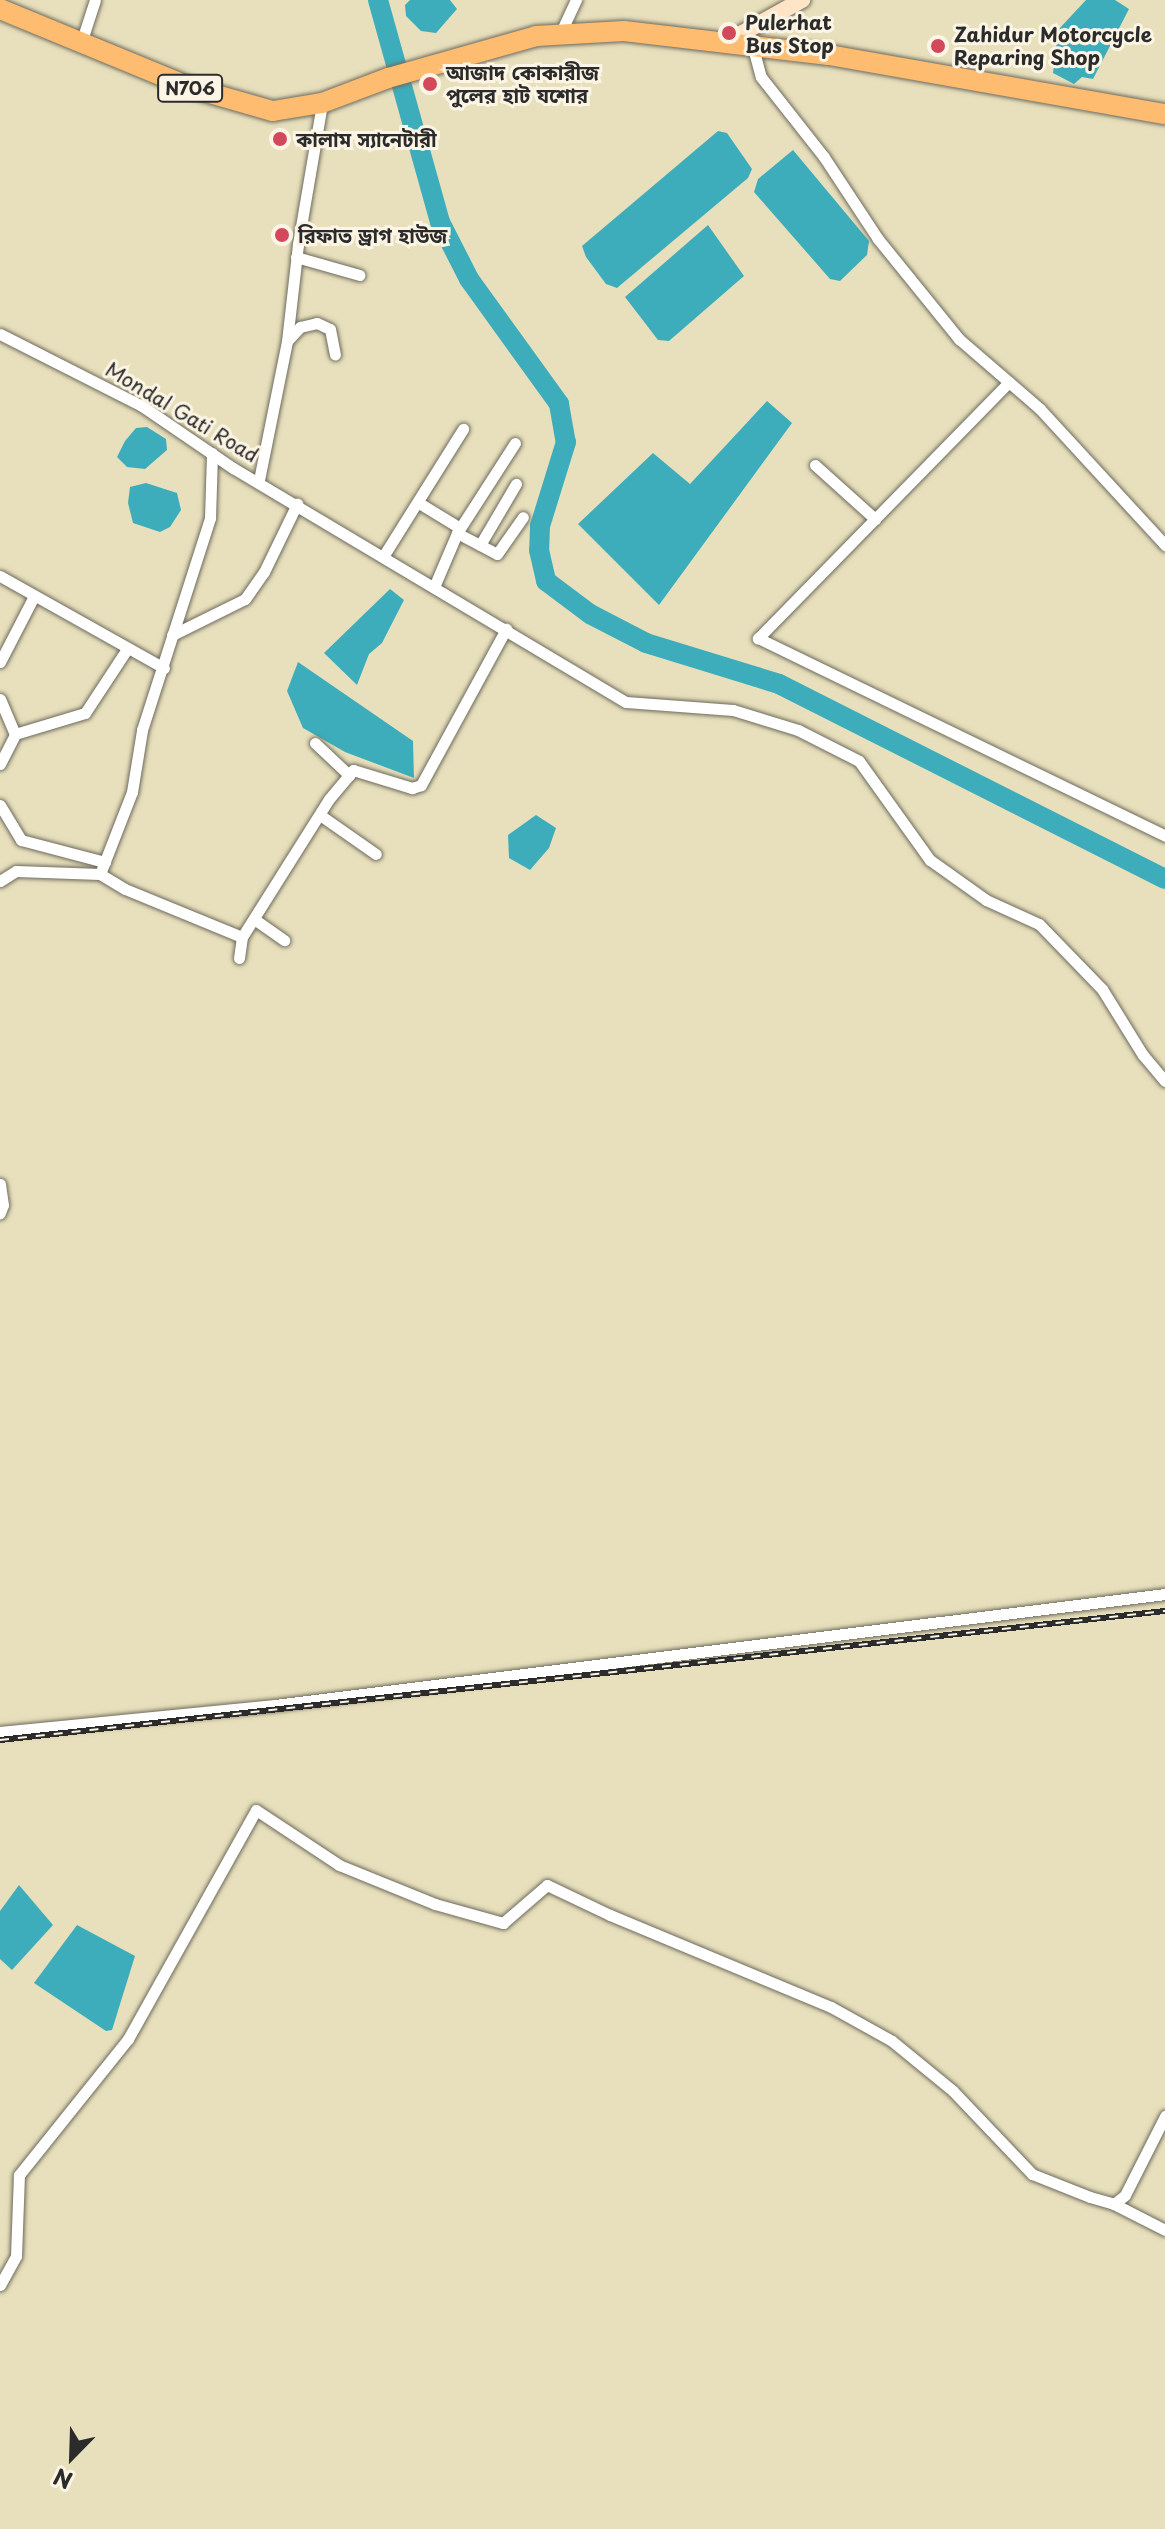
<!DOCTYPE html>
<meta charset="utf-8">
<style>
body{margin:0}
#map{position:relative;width:1165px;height:2529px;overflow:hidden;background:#e8e0bc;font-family:"Playpen Sans","Noto Sans Bengali",sans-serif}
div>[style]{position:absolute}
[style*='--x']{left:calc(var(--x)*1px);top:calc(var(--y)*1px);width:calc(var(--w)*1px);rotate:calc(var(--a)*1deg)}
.water>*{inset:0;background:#3eadbb}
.river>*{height:20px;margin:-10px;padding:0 10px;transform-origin:10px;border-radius:10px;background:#3eadbb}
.roads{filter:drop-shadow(0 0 2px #6d6a5e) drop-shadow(0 0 2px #6d6a5e)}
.street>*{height:11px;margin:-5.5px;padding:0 5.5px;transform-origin:5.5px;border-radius:5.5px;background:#fff}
.secondary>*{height:16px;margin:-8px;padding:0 8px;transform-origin:8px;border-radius:8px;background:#ffe4c6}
.highway>*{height:20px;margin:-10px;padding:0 10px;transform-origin:10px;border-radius:10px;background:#febc70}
.rail>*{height:6px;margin-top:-3px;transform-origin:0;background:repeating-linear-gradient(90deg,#fcf5e5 0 9px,#2b2b2b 0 18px);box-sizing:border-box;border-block:2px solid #2b2b2b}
.dots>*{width:22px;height:22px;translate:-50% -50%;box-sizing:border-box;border:4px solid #fcf5e5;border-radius:50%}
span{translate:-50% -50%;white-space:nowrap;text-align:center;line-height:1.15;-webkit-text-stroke:6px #fcf5e5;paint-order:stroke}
.shield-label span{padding:2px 6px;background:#fcf5e5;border:2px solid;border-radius:6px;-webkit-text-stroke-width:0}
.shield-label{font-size:18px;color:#2b2b2b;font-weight:700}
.poi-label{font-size:20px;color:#2b2b2b;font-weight:700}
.left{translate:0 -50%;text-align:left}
.street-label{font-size:20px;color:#2b2b2b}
.north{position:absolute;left:32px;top:2417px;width:80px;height:80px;-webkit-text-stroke:6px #fcf5e5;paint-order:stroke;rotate:203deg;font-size:22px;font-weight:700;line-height:32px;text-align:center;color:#2b2b2b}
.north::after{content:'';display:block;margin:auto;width:28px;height:36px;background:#2b2b2b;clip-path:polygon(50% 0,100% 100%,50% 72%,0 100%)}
</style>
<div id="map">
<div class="water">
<div style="clip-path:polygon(410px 0,450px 0,457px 9px,436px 33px,421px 31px,406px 16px,405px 5px)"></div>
<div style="clip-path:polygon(1086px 0,1115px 0,1129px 9px,1093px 79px,1082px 77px,1074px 84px,1053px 73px,1058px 30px)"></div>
<div style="clip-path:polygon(718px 131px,727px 133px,752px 169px,748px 178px,617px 288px,606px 284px,586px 257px,582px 246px)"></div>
<div style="clip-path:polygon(793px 150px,869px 241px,867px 255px,840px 281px,830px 279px,754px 192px,758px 179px)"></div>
<div style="clip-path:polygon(708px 225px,744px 276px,669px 341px,658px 340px,625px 297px)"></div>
<div style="clip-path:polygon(767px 401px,792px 423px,659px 605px,578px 524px,653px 453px,690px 484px)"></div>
<div style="clip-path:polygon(147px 427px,166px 439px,167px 450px,145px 469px,127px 467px,117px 457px,125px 441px,136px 428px)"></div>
<div style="clip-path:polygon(146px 483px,177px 493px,181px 510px,170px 527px,160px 532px,133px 523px,128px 503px,130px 487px)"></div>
<div style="clip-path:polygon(390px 589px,404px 600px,382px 643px,369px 654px,357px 685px,324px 653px)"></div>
<div style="clip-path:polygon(298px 662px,413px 741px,414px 778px,345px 752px,303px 728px,287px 691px)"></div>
<div style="clip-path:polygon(536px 815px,556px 828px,549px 848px,530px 870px,509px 858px,508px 835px)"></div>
<div style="clip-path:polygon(19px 1885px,53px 1925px,12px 1970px,0 1959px,0 1911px)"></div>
<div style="clip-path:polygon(77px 1925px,135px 1956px,112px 2030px,106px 2031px,34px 1983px)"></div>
</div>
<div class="river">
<div style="--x:378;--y:0;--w:230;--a:74.4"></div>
<div style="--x:440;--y:222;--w:64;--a:63"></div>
<div style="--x:469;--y:279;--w:154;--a:54.2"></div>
<div style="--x:559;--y:404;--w:39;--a:80"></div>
<div style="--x:566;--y:442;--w:88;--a:107.2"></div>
<div style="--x:540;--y:526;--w:24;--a:92"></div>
<div style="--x:539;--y:550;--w:32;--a:77"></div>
<div style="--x:546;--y:581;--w:55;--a:36.9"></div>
<div style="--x:590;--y:614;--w:63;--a:27.4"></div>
<div style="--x:646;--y:643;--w:139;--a:17.1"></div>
<div style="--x:779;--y:684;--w:432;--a:26.8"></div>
</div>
<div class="roads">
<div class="street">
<div style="--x:560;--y:34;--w:38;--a:-65"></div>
<div style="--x:81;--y:43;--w:45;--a:-72"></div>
<div style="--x:752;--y:44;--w:34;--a:75"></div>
<div style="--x:761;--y:77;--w:102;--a:51.8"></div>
<div style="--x:824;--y:157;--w:98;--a:56.6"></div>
<div style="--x:878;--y:239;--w:129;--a:51"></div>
<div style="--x:959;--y:339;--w:107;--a:40.8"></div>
<div style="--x:1040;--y:409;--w:185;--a:47.4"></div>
<div style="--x:296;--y:257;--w:66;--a:15.9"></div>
<div style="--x:0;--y:334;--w:159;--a:26.9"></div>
<div style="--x:142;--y:406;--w:110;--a:34.3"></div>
<div style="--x:233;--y:468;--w:457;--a:30.8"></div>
<div style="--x:626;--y:702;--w:107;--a:4.3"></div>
<div style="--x:733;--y:710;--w:68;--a:17.1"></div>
<div style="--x:798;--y:730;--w:68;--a:26.9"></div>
<div style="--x:859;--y:761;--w:122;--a:54.4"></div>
<div style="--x:930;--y:860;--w:69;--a:35.5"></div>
<div style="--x:986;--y:900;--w:58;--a:24.4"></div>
<div style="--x:1039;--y:924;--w:91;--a:45.9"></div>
<div style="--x:1102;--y:989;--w:78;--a:58.2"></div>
<div style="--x:1143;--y:1055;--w:34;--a:50"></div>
<div style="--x:288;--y:340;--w:18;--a:-47"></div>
<div style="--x:300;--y:327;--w:17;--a:-13"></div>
<div style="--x:317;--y:323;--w:14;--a:25"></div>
<div style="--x:330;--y:329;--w:26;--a:79"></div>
<div style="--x:1009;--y:382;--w:359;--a:134.4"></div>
<div style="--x:758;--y:638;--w:453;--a:25.9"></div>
<div style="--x:815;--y:465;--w:81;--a:42"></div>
<div style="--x:259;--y:480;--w:142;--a:-78.6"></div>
<div style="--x:287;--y:341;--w:98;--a:-83.5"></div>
<div style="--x:298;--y:244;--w:143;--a:-80.3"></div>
<div style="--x:419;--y:503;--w:48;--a:31.4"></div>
<div style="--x:457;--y:533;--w:45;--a:27.7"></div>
<div style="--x:497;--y:554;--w:45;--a:-54.9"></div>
<div style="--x:480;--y:545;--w:71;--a:-59.5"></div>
<div style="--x:384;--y:555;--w:149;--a:-57.9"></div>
<div style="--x:0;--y:576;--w:188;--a:29.3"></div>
<div style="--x:434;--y:587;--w:59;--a:-66.9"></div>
<div style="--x:457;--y:533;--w:107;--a:-57.2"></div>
<div style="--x:172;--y:635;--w:81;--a:-26.3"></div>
<div style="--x:245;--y:599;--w:33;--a:-55"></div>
<div style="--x:264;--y:572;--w:76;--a:-64.1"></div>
<div style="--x:0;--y:662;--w:74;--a:-62.7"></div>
<div style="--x:0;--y:699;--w:38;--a:67"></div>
<div style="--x:315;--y:743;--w:47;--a:43.3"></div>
<div style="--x:0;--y:764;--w:34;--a:-63"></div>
<div style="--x:15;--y:734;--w:73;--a:-16.7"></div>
<div style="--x:85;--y:713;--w:77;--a:-56.7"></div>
<div style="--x:0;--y:805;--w:41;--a:59"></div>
<div style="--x:21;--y:840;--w:87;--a:14.7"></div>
<div style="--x:320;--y:815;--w:68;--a:34.9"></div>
<div style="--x:100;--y:874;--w:88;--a:-68.7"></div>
<div style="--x:132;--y:792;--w:63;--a:-80.8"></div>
<div style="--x:142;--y:730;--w:223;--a:-72.2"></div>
<div style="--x:210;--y:518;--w:65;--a:-88.2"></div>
<div style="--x:0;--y:881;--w:19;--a:-32"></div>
<div style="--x:16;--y:871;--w:84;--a:2"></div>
<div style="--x:100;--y:874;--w:29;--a:31"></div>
<div style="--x:125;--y:889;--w:126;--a:22.3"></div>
<div style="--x:242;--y:937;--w:163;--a:-57.8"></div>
<div style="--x:329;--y:799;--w:38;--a:-50"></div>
<div style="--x:353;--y:770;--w:62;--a:17"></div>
<div style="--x:412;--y:788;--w:9;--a:-18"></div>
<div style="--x:421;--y:785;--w:178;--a:-61.4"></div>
<div style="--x:254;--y:919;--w:37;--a:35"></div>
<div style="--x:239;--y:958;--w:21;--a:-82"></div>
<div style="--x:0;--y:1184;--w:21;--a:82"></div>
<div style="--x:3;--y:1205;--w:9;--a:111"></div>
<div style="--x:0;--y:1732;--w:276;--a:-5.6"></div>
<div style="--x:275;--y:1705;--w:897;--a:-7.11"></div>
<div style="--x:1114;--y:2204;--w:57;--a:27"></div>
<div style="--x:0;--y:2285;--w:33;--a:-61"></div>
<div style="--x:16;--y:2256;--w:81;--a:-87.9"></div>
<div style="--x:19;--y:2175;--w:174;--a:-51.3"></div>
<div style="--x:128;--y:2039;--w:262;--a:-60.8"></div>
<div style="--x:256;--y:1810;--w:100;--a:33.5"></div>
<div style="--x:339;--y:1865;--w:104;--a:22.1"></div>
<div style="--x:435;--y:1904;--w:71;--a:15.6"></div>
<div style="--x:503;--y:1923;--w:58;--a:-40.8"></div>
<div style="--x:547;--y:1885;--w:70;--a:25.5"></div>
<div style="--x:610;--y:1915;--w:239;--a:22.6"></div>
<div style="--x:831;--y:2007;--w:70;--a:29.1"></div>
<div style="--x:892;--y:2041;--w:79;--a:39.3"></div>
<div style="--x:953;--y:2091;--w:115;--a:46.4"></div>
<div style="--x:1032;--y:2174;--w:62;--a:21.6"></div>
<div style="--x:1090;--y:2197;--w:25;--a:16"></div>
<div style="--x:1114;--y:2204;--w:14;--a:-39"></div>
<div style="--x:1125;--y:2195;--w:89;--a:-63.1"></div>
</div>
<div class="secondary">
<div style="--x:728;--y:41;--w:85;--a:-29"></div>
</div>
<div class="highway">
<div style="--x:0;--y:9;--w:208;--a:22.4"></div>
<div style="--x:192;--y:88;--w:84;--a:15.9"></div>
<div style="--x:273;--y:111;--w:50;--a:-9.3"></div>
<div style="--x:322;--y:103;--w:71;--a:-20.7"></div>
<div style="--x:388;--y:78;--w:154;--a:-15.8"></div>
<div style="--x:536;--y:36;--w:88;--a:-3.3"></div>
<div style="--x:624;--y:31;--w:206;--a:6.7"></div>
<div style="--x:829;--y:55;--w:341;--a:10"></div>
</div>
</div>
<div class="rail">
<div style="--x:0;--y:1740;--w:1172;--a:-6.32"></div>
</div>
<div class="dots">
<div style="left:729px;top:33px;background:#d1495b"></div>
<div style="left:938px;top:46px;background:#d1495b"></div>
<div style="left:430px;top:84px;background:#d1495b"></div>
<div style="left:280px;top:139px;background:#d1495b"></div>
<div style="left:282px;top:235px;background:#d1495b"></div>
</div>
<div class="shield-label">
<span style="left:190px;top:88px">N706</span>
</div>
<div class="poi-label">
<span class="left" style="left:745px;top:34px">Pulerhat<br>Bus Stop</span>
<span class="left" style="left:954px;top:46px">Zahidur Motorcycle<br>Reparing Shop</span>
<span class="left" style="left:446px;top:84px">আজাদ কোকারীজ<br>পুলের হাট যশোর</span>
<span class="left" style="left:296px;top:139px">কালাম স্যানেটারী</span>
<span class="left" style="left:298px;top:235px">রিফাত ড্রাগ হাউজ</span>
</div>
<div class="street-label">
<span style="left:182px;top:412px;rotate:31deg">Mondal Gati Road</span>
</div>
<div class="north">N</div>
</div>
